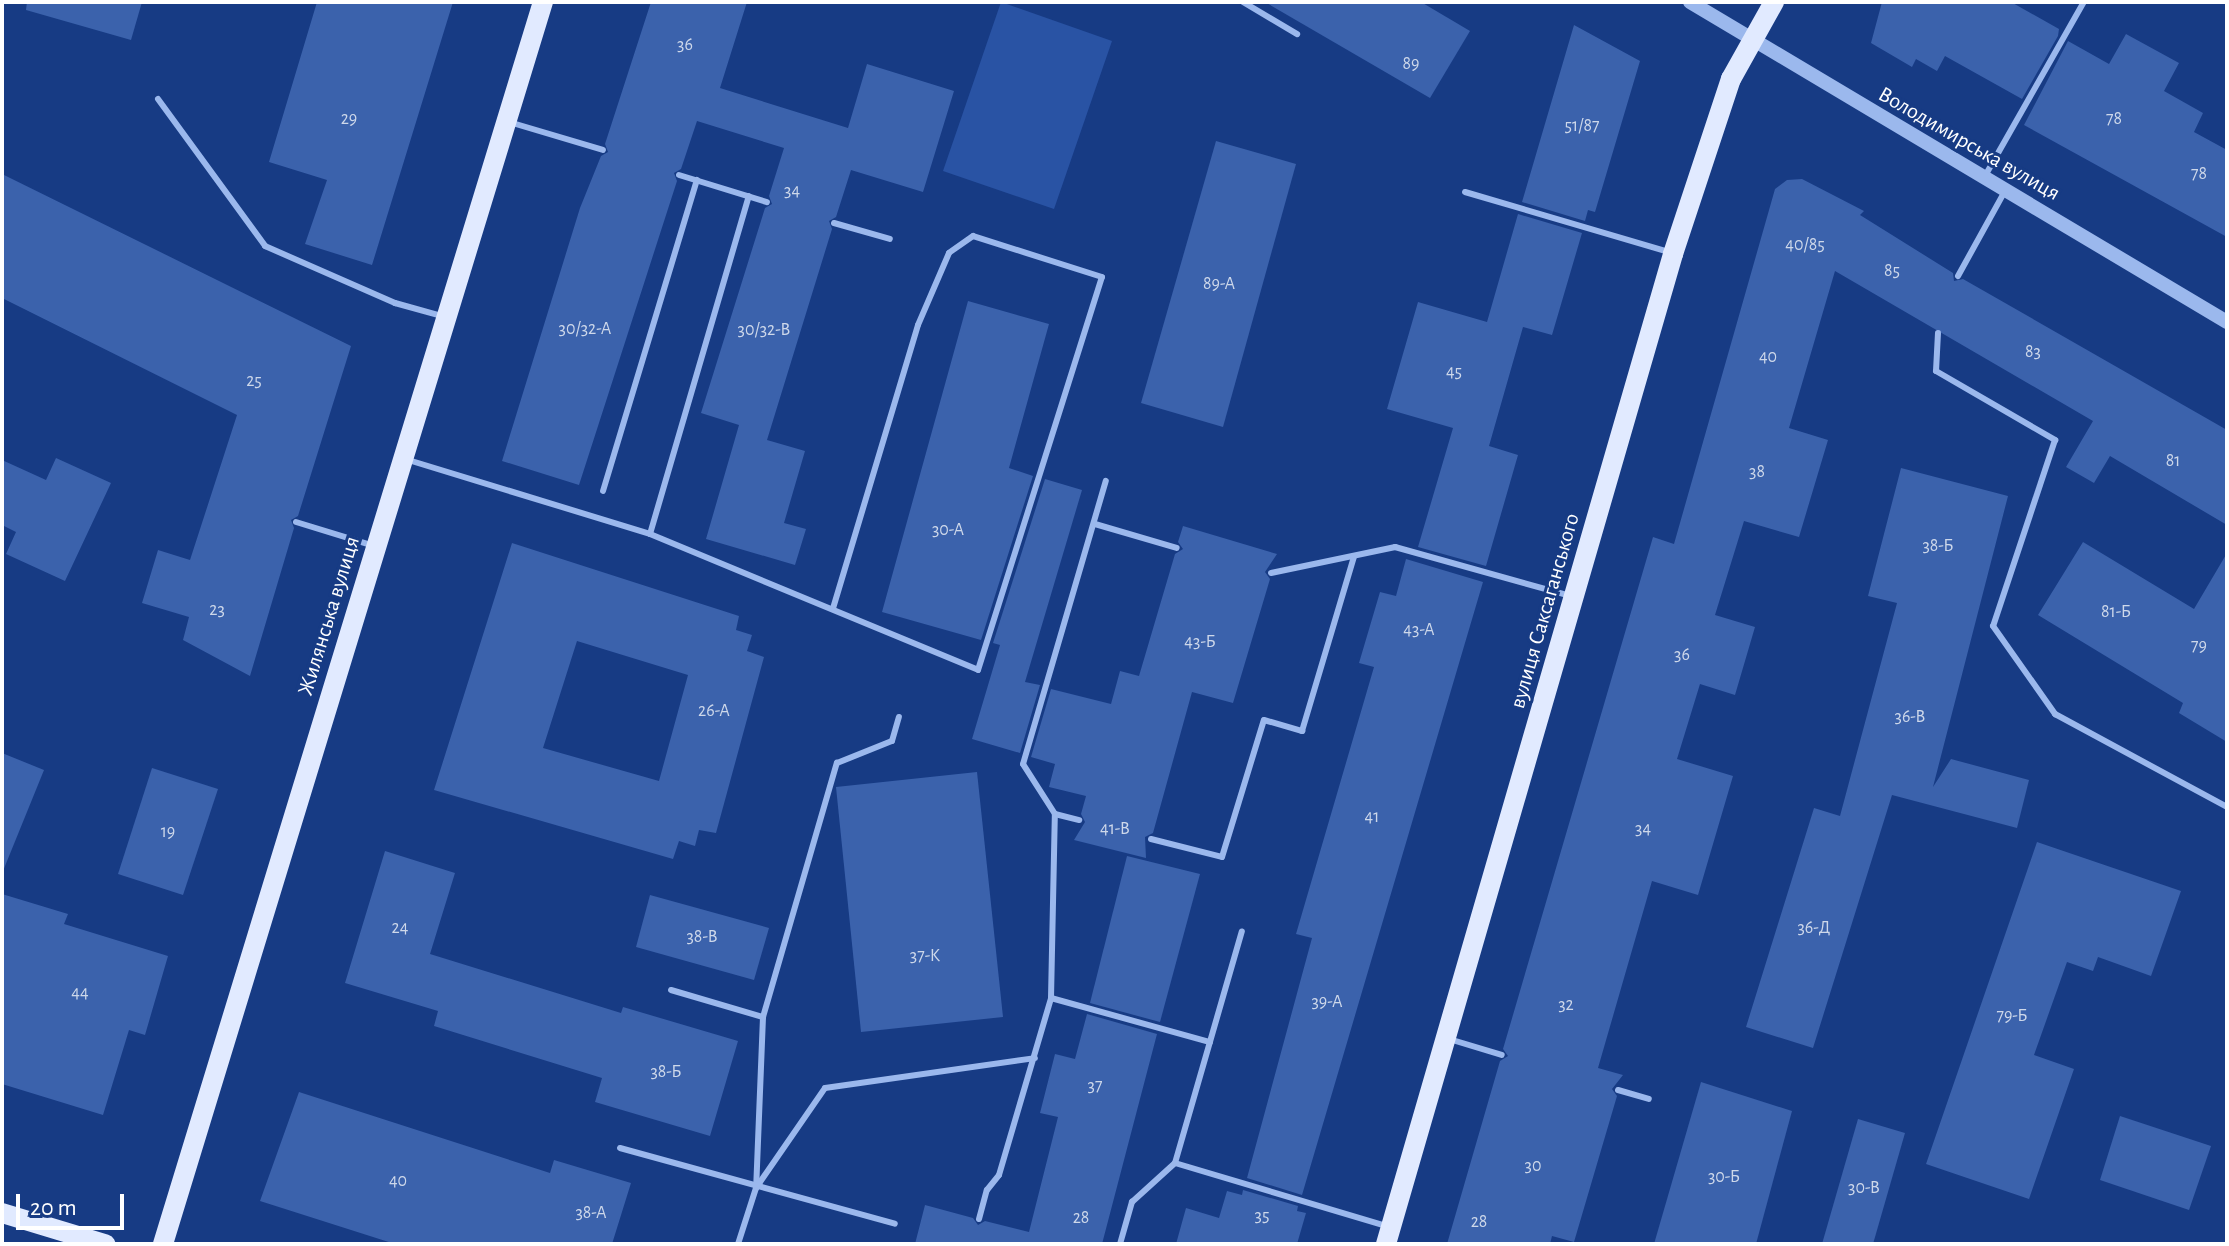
<!DOCTYPE html>
<meta charset="utf-8">
<style>
body{margin:0}
#map{position:relative;width:2229px;height:1246px;overflow:hidden;background:#173b84;font-family:"Alegreya Sans",sans-serif}
div>[style]{position:absolute}
[style*='--x']{left:calc(var(--x)*1px);top:calc(var(--y)*1px);width:calc(var(--w)*1px);rotate:calc(var(--a)*1deg)}
.green>*{inset:0;background:#2953a4}
.building>*{inset:0;background:#3b62ac}
.service>*{height:6px;margin:-3px;padding:0 3px;transform-origin:3px;border-radius:3px;background:#9bb8ed}
.tertiary>*{height:14px;margin:-7px;padding:0 7px;transform-origin:7px;border-radius:7px;background:#9bb8ed}
.primary>*{height:20px;margin:-10px;padding:0 10px;transform-origin:10px;border-radius:10px;background:#e1eaff}
span{translate:-50% -50%;white-space:nowrap;text-align:center;line-height:1.15;-webkit-text-stroke:6px #173b84;paint-order:stroke}
.number-label{font-size:18px;color:#ced8ea}
.number-label span{-webkit-text-stroke-width:0}
.street-label{font-size:22px;color:#fff}
.frame{position:absolute;inset:0;border:4px solid #fff;pointer-events:none}
.scale{position:absolute;left:16px;top:1194px;width:108px;height:36px;box-sizing:border-box;border:4px solid #fff;border-top:0;padding-left:10px;font-size:24px;line-height:28px;white-space:nowrap;color:#fff;-webkit-text-stroke:6px #173b84;paint-order:stroke}
</style>
<div id="map">
<div class="green">
<div style="clip-path:polygon(1001px 2px,1112px 41px,1054px 209px,943px 171px)"></div>
</div>
<div class="building">
<div style="clip-path:polygon(27px 2px,142px 2px,131px 40px,26px 10px)"></div>
<div style="clip-path:polygon(317px 2px,453px 2px,372px 265px,305px 244px,327px 180px,269px 162px)"></div>
<div style="clip-path:polygon(651px 2px,747px 2px,720px 88px,848px 128px,867px 64px,954px 91px,923px 192px,851px 170px,836px 217px,829px 221px,832px 229px,767px 440px,805px 451px,784px 523px,806px 529px,795px 565px,706px 539px,739px 425px,701px 413px,765px 208px,772px 204px,769px 196px,784px 148px,697px 121px,681px 169px,674px 173px,677px 181px,579px 485px,502px 461px,580px 208px,601px 156px,608px 152px,605px 144px)"></div>
<div style="clip-path:polygon(1265px 2px,1421px 2px,1470px 31px,1430px 98px)"></div>
<div style="clip-path:polygon(1882px 2px,2011px 2px,2059px 29px,2058px 36px,2022px 99px,1945px 56px,1937px 71px,1916px 59px,1912px 67px,1871px 43px)"></div>
<div style="clip-path:polygon(1574px 25px,1640px 61px,1595px 212px,1588px 210px,1585px 221px,1522px 202px)"></div>
<div style="clip-path:polygon(2126px 34px,2179px 63px,2164px 91px,2203px 113px,2194px 132px,2227px 150px,2227px 237px,2024px 125px,2068px 41px,2109px 64px)"></div>
<div style="clip-path:polygon(1216px 141px,1296px 164px,1223px 427px,1141px 403px)"></div>
<div style="clip-path:polygon(2px 174px,351px 346px,298px 516px,291px 520px,294px 528px,250px 676px,183px 640px,189px 617px,142px 603px,158px 550px,190px 560px,237px 415px,2px 298px)"></div>
<div style="clip-path:polygon(1802px 179px,1864px 211px,1860px 215px,1953px 273px,1954px 281px,1963px 279px,2227px 430px,2227px 525px,2110px 456px,2094px 483px,2066px 467px,2093px 421px,1835px 271px,1789px 428px,1828px 440px,1799px 537px,1744px 521px,1715px 615px,1755px 627px,1735px 695px,1700px 684px,1677px 759px,1733px 776px,1698px 895px,1652px 881px,1598px 1068px,1623px 1075px,1612px 1089px,1617px 1096px,1574px 1242px,1552px 1236px,1550px 1244px,1447px 1244px,1500px 1061px,1508px 1056px,1503px 1049px,1653px 537px,1674px 544px,1775px 189px,1787px 180px)"></div>
<div style="clip-path:polygon(1518px 214px,1582px 233px,1552px 335px,1523px 327px,1489px 446px,1518px 455px,1486px 566px,1418px 547px,1453px 428px,1387px 409px,1418px 302px,1487px 322px)"></div>
<div style="clip-path:polygon(968px 301px,1049px 324px,1009px 468px,1033px 476px,981px 640px,882px 612px)"></div>
<div style="clip-path:polygon(56px 458px,111px 483px,65px 581px,6px 554px,16px 532px,2px 525px,2px 460px,46px 480px)"></div>
<div style="clip-path:polygon(1901px 468px,2008px 496px,1933px 787px,1951px 759px,2029px 780px,2017px 828px,1892px 795px,1813px 1048px,1746px 1027px,1814px 808px,1840px 816px,1897px 603px,1868px 596px)"></div>
<div style="clip-path:polygon(1045px 479px,1082px 490px,1025px 682px,1040px 685px,1020px 753px,972px 739px,1000px 645px,993px 643px)"></div>
<div style="clip-path:polygon(1183px 526px,1277px 554px,1265px 572px,1270px 579px,1233px 703px,1192px 692px,1153px 833px,1145px 837px,1146px 858px,1074px 840px,1085px 822px,1081px 814px,1086px 796px,1049px 787px,1055px 764px,1031px 757px,1051px 689px,1111px 704px,1120px 671px,1139px 676px,1175px 554px,1183px 549px,1178px 542px)"></div>
<div style="clip-path:polygon(2083px 542px,2194px 609px,2227px 553px,2227px 742px,2179px 713px,2183px 703px,2038px 615px)"></div>
<div style="clip-path:polygon(evenodd,512px 543px,739px 616px,736px 630px,752px 635px,747px 651px,764px 657px,716px 833px,699px 830px,695px 846px,679px 841px,673px 859px,434px 790px,512px 543px,577px 641px,688px 675px,659px 781px,543px 748px,577px 641px)"></div>
<div style="clip-path:polygon(1406px 559px,1483px 582px,1302px 1195px,1247px 1178px,1312px 938px,1296px 934px,1374px 667px,1359px 663px,1380px 592px,1396px 596px)"></div>
<div style="clip-path:polygon(2px 753px,44px 770px,3px 871px,2px 870px)"></div>
<div style="clip-path:polygon(152px 768px,218px 789px,183px 895px,118px 874px)"></div>
<div style="clip-path:polygon(977px 772px,1003px 1017px,861px 1032px,836px 787px)"></div>
<div style="clip-path:polygon(2037px 842px,2181px 891px,2151px 976px,2098px 957px,2093px 971px,2067px 962px,2034px 1055px,2074px 1069px,2029px 1199px,1926px 1164px)"></div>
<div style="clip-path:polygon(385px 851px,455px 873px,430px 954px,621px 1013px,623px 1007px,738px 1041px,710px 1136px,595px 1102px,602px 1078px,434px 1026px,438px 1011px,345px 983px)"></div>
<div style="clip-path:polygon(1127px 856px,1200px 874px,1160px 1022px,1090px 1003px)"></div>
<div style="clip-path:polygon(2px 894px,68px 914px,64px 924px,168px 956px,145px 1035px,129px 1030px,103px 1115px,2px 1084px)"></div>
<div style="clip-path:polygon(650px 895px,769px 928px,754px 980px,636px 947px)"></div>
<div style="clip-path:polygon(1087px 1014px,1157px 1034px,1102px 1244px,915px 1244px,925px 1205px,973px 1218px,978px 1225px,985px 1221px,1029px 1232px,1058px 1117px,1040px 1113px,1055px 1054px,1075px 1059px)"></div>
<div style="clip-path:polygon(1701px 1082px,1792px 1111px,1756px 1244px,1654px 1244px)"></div>
<div style="clip-path:polygon(299px 1092px,550px 1173px,554px 1160px,631px 1183px,612px 1244px,395px 1244px,260px 1201px)"></div>
<div style="clip-path:polygon(2120px 1116px,2211px 1146px,2189px 1210px,2100px 1180px)"></div>
<div style="clip-path:polygon(1858px 1119px,1905px 1133px,1873px 1244px,1822px 1244px)"></div>
<div style="clip-path:polygon(1243px 1190px,1298px 1206px,1297px 1211px,1306px 1213px,1297px 1244px,1176px 1244px,1186px 1208px,1219px 1218px,1227px 1191px,1242px 1195px)"></div>
</div>
<div class="service">
<div style="--x:1243;--y:2;--w:63;--a:30.7"></div>
<div style="--x:158;--y:99;--w:182;--a:53.9"></div>
<div style="--x:265;--y:246;--w:142;--a:23.7"></div>
<div style="--x:395;--y:303;--w:49;--a:15.5"></div>
<div style="--x:509;--y:122;--w:98;--a:16.6"></div>
<div style="--x:679;--y:175;--w:92;--a:17.1"></div>
<div style="--x:1985;--y:176;--w:200;--a:-60.4"></div>
<div style="--x:1465;--y:192;--w:213;--a:16.4"></div>
<div style="--x:834;--y:223;--w:58;--a:15.9"></div>
<div style="--x:1958;--y:276;--w:97;--a:-61.1"></div>
<div style="--x:1938;--y:333;--w:38;--a:93"></div>
<div style="--x:1936;--y:371;--w:138;--a:30.1"></div>
<div style="--x:2055;--y:440;--w:196;--a:108.4"></div>
<div style="--x:1993;--y:626;--w:108;--a:54.8"></div>
<div style="--x:2055;--y:714;--w:196;--a:28.4"></div>
<div style="--x:405;--y:459;--w:256;--a:17"></div>
<div style="--x:650;--y:534;--w:352;--a:-73.7"></div>
<div style="--x:603;--y:491;--w:325;--a:-73.2"></div>
<div style="--x:296;--y:522;--w:78;--a:17"></div>
<div style="--x:1095;--y:524;--w:85;--a:16.3"></div>
<div style="--x:650;--y:534;--w:355;--a:22.5"></div>
<div style="--x:978;--y:670;--w:412;--a:-72.5"></div>
<div style="--x:1102;--y:277;--w:135;--a:-162.4"></div>
<div style="--x:973;--y:236;--w:29;--a:145"></div>
<div style="--x:949;--y:253;--w:78;--a:113.3"></div>
<div style="--x:918;--y:325;--w:295;--a:106.7"></div>
<div style="--x:1271;--y:573;--w:127;--a:-11.8"></div>
<div style="--x:1395;--y:547;--w:182;--a:15.6"></div>
<div style="--x:1055;--y:814;--w:25;--a:14"></div>
<div style="--x:1151;--y:839;--w:73;--a:14.2"></div>
<div style="--x:1222;--y:857;--w:143;--a:-73"></div>
<div style="--x:1264;--y:720;--w:40;--a:16"></div>
<div style="--x:1302;--y:731;--w:182;--a:-73.4"></div>
<div style="--x:671;--y:990;--w:96;--a:16.4"></div>
<div style="--x:763;--y:1017;--w:171;--a:92.3"></div>
<div style="--x:756;--y:1188;--w:59;--a:107.8"></div>
<div style="--x:1051;--y:998;--w:165;--a:15.5"></div>
<div style="--x:763;--y:1017;--w:265;--a:-73.8"></div>
<div style="--x:837;--y:763;--w:59;--a:-21.8"></div>
<div style="--x:892;--y:741;--w:25;--a:-74"></div>
<div style="--x:1449;--y:1039;--w:55;--a:16.8"></div>
<div style="--x:1618;--y:1090;--w:32;--a:16"></div>
<div style="--x:620;--y:1148;--w:285;--a:15.4"></div>
<div style="--x:1175;--y:1163;--w:220;--a:16.6"></div>
<div style="--x:756;--y:1188;--w:121;--a:-55.4"></div>
<div style="--x:825;--y:1088;--w:212;--a:-8.1"></div>
<div style="--x:979;--y:1219;--w:30;--a:-75"></div>
<div style="--x:987;--y:1190;--w:19;--a:-51"></div>
<div style="--x:999;--y:1175;--w:184;--a:-73.6"></div>
<div style="--x:1051;--y:998;--w:184;--a:-88.8"></div>
<div style="--x:1055;--y:814;--w:59;--a:-122.6"></div>
<div style="--x:1023;--y:764;--w:295;--a:-73.7"></div>
<div style="--x:1120;--y:1244;--w:44;--a:-74.1"></div>
<div style="--x:1132;--y:1202;--w:58;--a:-42.2"></div>
<div style="--x:1175;--y:1163;--w:241;--a:-73.9"></div>
</div>
<div class="tertiary">
<div style="--x:1690;--y:2;--w:625;--a:30.79"></div>
</div>
<div class="primary">
<div style="--x:2;--y:1213;--w:108;--a:16.8"></div>
<div style="--x:163;--y:1244;--w:1299;--a:-72.99"></div>
<div style="--x:1386;--y:1244;--w:1031;--a:-73.83"></div>
<div style="--x:1673;--y:254;--w:184;--a:-71.7"></div>
<div style="--x:1731;--y:79;--w:88;--a:-60.8"></div>
</div>
<div class="number-label">
<span style="left:685px;top:45px">36</span>
<span style="left:1411px;top:64px">89</span>
<span style="left:349px;top:119px">29</span>
<span style="left:2114px;top:119px">78</span>
<span style="left:1582px;top:126px">51/87</span>
<span style="left:2199px;top:174px">78</span>
<span style="left:792px;top:191px">34</span>
<span style="left:1805px;top:245px">40/85</span>
<span style="left:1892px;top:271px">85</span>
<span style="left:1219px;top:284px">89-А</span>
<span style="left:585px;top:329px">30/32-А</span>
<span style="left:764px;top:330px">30/32-В</span>
<span style="left:2033px;top:352px">83</span>
<span style="left:1768px;top:357px">40</span>
<span style="left:1454px;top:372px">45</span>
<span style="left:254px;top:381px">25</span>
<span style="left:2173px;top:461px">81</span>
<span style="left:1757px;top:472px">38</span>
<span style="left:948px;top:530px">30-А</span>
<span style="left:1938px;top:546px">38-Б</span>
<span style="left:217px;top:610px">23</span>
<span style="left:2116px;top:612px">81-Б</span>
<span style="left:1419px;top:630px">43-А</span>
<span style="left:1200px;top:642px">43-Б</span>
<span style="left:2199px;top:646px">79</span>
<span style="left:1682px;top:655px">36</span>
<span style="left:714px;top:711px">26-А</span>
<span style="left:1910px;top:717px">36-В</span>
<span style="left:1372px;top:817px">41</span>
<span style="left:1115px;top:829px">41-В</span>
<span style="left:1643px;top:829px">34</span>
<span style="left:168px;top:832px">19</span>
<span style="left:400px;top:928px">24</span>
<span style="left:1814px;top:928px">36-Д</span>
<span style="left:702px;top:937px">38-В</span>
<span style="left:925px;top:956px">37-К</span>
<span style="left:80px;top:993px">44</span>
<span style="left:1327px;top:1002px">39-А</span>
<span style="left:1566px;top:1005px">32</span>
<span style="left:2012px;top:1016px">79-Б</span>
<span style="left:666px;top:1072px">38-Б</span>
<span style="left:1095px;top:1086px">37</span>
<span style="left:1533px;top:1166px">30</span>
<span style="left:1724px;top:1177px">30-Б</span>
<span style="left:398px;top:1181px">40</span>
<span style="left:1864px;top:1188px">30-В</span>
<span style="left:591px;top:1213px">38-А</span>
<span style="left:1262px;top:1216px">35</span>
<span style="left:1081px;top:1218px">28</span>
<span style="left:1479px;top:1222px">28</span>
</div>
<div class="street-label">
<span style="left:1969px;top:144px;rotate:30deg">Володимирська вулиця</span>
<span style="left:1545px;top:611px;rotate:-74deg">вулиця Саксаганського</span>
<span style="left:329px;top:616px;rotate:-73deg">Жилянська вулиця</span>
</div>
<div class="frame"></div>
<div class="scale">20 m</div>
</div>
